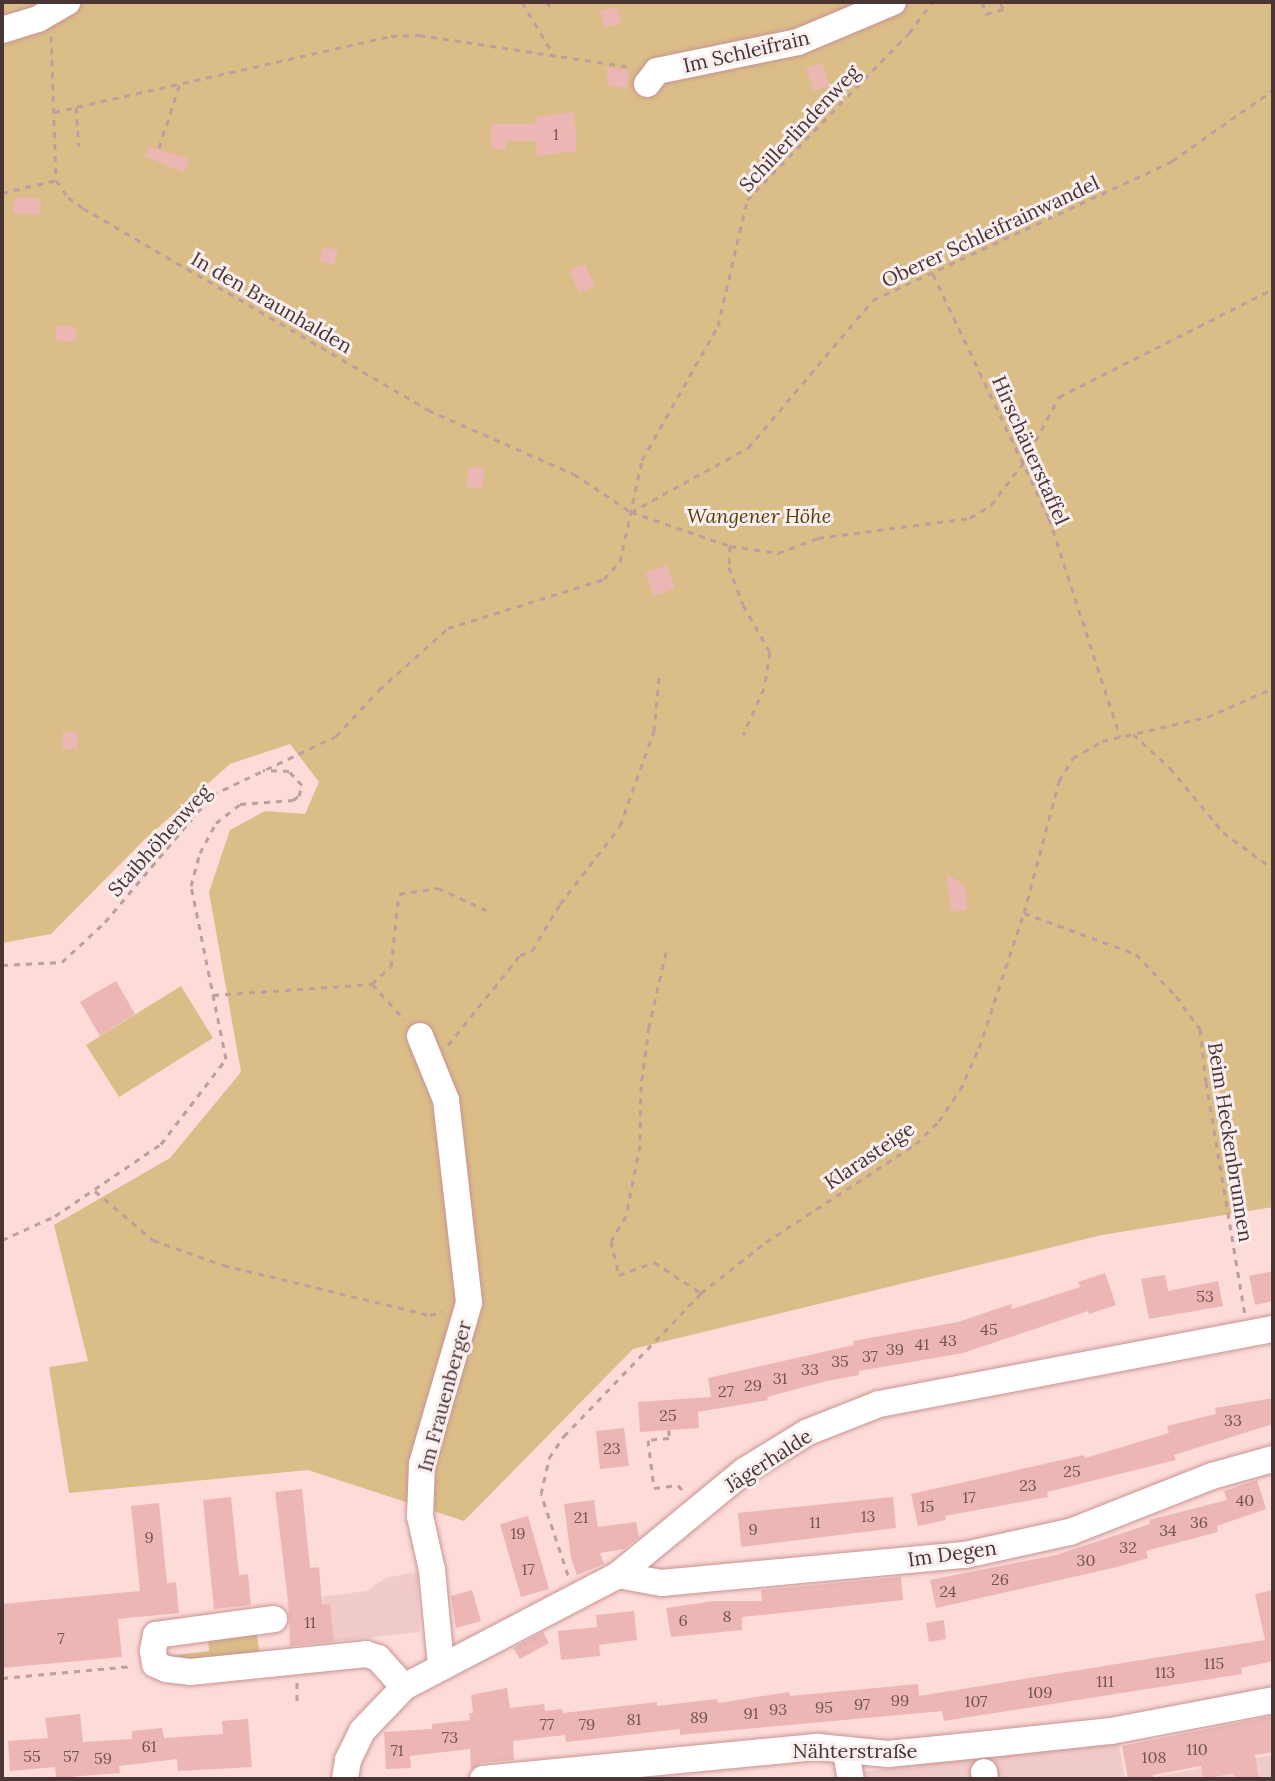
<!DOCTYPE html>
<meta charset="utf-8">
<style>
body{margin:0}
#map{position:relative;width:1275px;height:1781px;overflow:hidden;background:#fddbd9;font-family:Lora,serif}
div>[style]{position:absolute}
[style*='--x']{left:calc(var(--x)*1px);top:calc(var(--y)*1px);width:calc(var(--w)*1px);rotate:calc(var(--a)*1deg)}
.built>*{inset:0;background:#f1cbc9}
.green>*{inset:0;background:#dbbd88}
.building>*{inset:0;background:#ecb6b4}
.path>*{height:3px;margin-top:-1.5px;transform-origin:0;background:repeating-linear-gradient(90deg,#bd9f9e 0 6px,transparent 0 12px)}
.roads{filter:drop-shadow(0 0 2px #c89492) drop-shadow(0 0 2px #c89492)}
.minor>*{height:26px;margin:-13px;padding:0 13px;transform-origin:13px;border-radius:13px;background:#fff}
span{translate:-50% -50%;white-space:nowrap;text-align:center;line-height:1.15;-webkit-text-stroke:6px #faeeee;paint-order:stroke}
.number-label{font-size:16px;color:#725454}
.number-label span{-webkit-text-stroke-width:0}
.street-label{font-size:20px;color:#4a3434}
.park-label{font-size:20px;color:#583f08;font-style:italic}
.frame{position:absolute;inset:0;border:4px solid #4a3434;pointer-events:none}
</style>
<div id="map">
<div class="built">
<div style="clip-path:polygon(417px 1572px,420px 1632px,290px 1646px,287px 1601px,367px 1591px,385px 1578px)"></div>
<div style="clip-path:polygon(1118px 1740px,1125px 1779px,853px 1779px,852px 1773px)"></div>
<div style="clip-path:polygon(1273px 1755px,1273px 1779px,1144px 1779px)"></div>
</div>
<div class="green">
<div style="clip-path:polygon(2px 2px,1273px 2px,1273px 1207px,1102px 1235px,633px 1349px,464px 1521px,308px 1470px,69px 1493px,49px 1367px,88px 1361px,54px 1225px,170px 1158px,241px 1072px,209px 892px,230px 830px,265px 811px,305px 814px,319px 782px,290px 744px,230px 764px,144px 840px,51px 934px,2px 943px)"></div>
<div style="clip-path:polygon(181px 986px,213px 1038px,119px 1097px,86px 1045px)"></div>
<div style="clip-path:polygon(257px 1634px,260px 1657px,184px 1666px,168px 1656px,209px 1651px,208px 1639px)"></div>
</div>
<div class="building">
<div style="clip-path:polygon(617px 7px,621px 23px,605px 28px,600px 11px)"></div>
<div style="clip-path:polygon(822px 63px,830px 86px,814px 91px,806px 68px)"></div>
<div style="clip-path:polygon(607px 67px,629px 71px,627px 88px,607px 85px)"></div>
<div style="clip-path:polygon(574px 112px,577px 151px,537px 156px,536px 141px,506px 141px,506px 149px,491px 149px,491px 124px,535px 124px,534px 117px)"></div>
<div style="clip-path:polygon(149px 147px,190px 159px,184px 173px,145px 156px)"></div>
<div style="clip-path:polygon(15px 197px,41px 199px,40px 215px,13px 213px)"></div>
<div style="clip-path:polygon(324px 246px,338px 251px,334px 265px,319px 260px)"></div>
<div style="clip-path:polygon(585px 264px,595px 286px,579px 293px,569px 270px)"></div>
<div style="clip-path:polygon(57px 325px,77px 327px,75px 342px,55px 340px)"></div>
<div style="clip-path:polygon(468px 467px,484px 468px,483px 488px,467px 487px)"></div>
<div style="clip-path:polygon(667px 565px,675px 588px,654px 596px,645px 573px)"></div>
<div style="clip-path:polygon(63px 731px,78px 732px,77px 750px,62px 749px)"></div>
<div style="clip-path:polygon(946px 873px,965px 886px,967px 909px,951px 912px)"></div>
<div style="clip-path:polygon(116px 981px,135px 1014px,100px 1036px,80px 1002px)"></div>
<div style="clip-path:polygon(1273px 1271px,1273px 1301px,1255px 1305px,1249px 1276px)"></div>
<div style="clip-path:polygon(1105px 1273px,1116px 1305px,1089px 1314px,1088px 1311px,963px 1353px,859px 1371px,859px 1375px,827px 1381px,767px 1397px,768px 1400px,698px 1412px,699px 1428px,640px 1432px,638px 1402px,711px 1397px,708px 1378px,854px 1345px,853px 1341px,958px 1322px,1011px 1304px,1012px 1309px,1080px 1287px,1078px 1282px)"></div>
<div style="clip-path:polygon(1165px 1275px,1168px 1291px,1218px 1281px,1223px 1306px,1149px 1319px,1141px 1279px)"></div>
<div style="clip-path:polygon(1273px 1398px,1273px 1424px,1174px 1455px,1176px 1460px,1047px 1492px,1048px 1497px,945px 1516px,946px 1520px,918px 1526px,911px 1494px,1084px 1455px,1085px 1458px,1169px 1433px,1167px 1426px,1216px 1414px,1215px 1408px)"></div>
<div style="clip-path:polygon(624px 1428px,629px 1466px,600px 1469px,596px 1431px)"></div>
<div style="clip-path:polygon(1257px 1480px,1266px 1509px,1217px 1526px,1218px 1532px,1146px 1551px,1148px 1558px,1117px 1567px,936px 1608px,930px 1580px,1056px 1555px,1150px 1524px,1149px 1520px,1227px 1500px,1224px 1491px)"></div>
<div style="clip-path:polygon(302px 1489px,310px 1568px,319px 1567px,322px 1605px,330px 1604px,334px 1641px,290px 1646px,290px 1618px,275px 1492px)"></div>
<div style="clip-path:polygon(231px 1497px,239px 1575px,248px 1574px,251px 1605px,214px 1609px,203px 1500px)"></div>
<div style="clip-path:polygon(893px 1497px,896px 1528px,741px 1547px,738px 1513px)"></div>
<div style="clip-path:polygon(594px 1500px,598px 1527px,636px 1522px,639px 1537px,624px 1549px,600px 1553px,604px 1564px,577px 1575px,571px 1558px,564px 1504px)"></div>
<div style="clip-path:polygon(159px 1503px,167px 1583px,176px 1582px,179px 1613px,118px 1619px,122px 1657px,2px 1668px,2px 1604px,140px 1591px,131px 1506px)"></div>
<div style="clip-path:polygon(528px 1516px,549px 1589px,521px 1597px,500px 1524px)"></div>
<div style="clip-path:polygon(901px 1577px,903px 1600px,742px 1617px,742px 1630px,671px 1637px,666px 1608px,714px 1601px,762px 1601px,761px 1590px)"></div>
<div style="clip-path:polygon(472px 1590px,481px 1621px,456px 1628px,451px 1596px)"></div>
<div style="clip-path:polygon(1273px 1590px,1273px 1661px,1241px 1668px,1242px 1674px,944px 1721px,942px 1711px,680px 1735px,680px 1729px,566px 1742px,565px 1735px,513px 1741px,514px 1760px,481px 1763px,471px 1770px,470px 1749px,410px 1756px,411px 1768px,386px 1769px,384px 1732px,432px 1729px,432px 1724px,470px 1720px,469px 1713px,473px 1713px,471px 1695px,507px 1688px,510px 1708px,544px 1704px,545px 1711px,562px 1709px,563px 1713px,657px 1702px,657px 1706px,717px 1699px,718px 1703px,789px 1692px,790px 1696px,918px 1684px,919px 1696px,1265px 1640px,1255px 1594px)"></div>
<div style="clip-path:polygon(634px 1611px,637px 1640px,599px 1645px,600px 1656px,561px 1660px,558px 1631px,597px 1627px,596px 1615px)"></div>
<div style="clip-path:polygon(944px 1620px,946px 1639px,929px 1642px,926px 1623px)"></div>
<div style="clip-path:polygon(543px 1632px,549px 1643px,520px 1659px,513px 1648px)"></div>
<div style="clip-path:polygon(80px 1714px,83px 1742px,132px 1739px,132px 1731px,162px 1728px,164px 1738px,223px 1734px,222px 1721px,248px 1719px,252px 1767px,178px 1771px,177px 1759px,119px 1766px,120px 1773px,56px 1778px,55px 1767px,10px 1771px,8px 1741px,48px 1738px,45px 1718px)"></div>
<div style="clip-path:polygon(1273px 1716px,1273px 1752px,1255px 1755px,1259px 1779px,1235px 1779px,1234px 1773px,1203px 1779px,1201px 1766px,1153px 1775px,1154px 1779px,1128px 1779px,1122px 1746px)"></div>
</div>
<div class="path">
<div style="--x:522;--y:2;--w:64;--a:59"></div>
<div style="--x:546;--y:2;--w:8;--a:45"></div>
<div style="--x:982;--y:2;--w:13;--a:72"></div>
<div style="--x:986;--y:14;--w:18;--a:-16"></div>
<div style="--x:1003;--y:9;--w:8;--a:-113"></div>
<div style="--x:51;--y:36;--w:144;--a:88"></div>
<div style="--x:56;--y:180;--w:21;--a:55"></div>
<div style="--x:68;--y:197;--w:19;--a:36"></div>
<div style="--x:83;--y:208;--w:400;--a:30.3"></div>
<div style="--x:428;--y:410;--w:159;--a:23.7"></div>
<div style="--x:574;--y:474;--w:69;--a:33.7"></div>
<div style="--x:631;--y:512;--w:105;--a:19"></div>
<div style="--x:730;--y:546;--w:49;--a:8.3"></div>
<div style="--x:778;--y:553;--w:43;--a:-20.6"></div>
<div style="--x:818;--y:538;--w:153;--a:-7.5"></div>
<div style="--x:970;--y:518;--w:25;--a:-32"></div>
<div style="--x:991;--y:505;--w:54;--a:-52.5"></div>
<div style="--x:1024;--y:462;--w:74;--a:-61.7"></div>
<div style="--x:1059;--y:397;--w:240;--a:-26.8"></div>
<div style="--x:76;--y:107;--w:39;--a:86"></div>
<div style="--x:54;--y:112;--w:345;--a:-12.7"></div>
<div style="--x:391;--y:36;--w:28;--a:-2"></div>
<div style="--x:419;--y:35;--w:214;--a:8.6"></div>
<div style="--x:159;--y:148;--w:68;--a:-72.1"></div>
<div style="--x:2;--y:193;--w:56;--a:-13.5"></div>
<div style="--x:933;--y:274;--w:270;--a:64.6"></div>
<div style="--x:1049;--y:518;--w:230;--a:72"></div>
<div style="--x:631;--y:512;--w:133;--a:-28.7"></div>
<div style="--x:748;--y:448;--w:194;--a:-49.8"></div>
<div style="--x:873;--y:300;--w:330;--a:-24.9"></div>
<div style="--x:1172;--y:161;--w:123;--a:-35.1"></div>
<div style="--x:730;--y:546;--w:21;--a:93"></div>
<div style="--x:729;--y:567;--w:40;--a:69.8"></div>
<div style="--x:743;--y:605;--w:54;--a:60.1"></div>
<div style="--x:770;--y:652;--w:36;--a:99"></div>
<div style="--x:764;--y:688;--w:51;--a:114.1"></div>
<div style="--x:1133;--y:734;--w:50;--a:42.6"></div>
<div style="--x:1170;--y:768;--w:83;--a:50.4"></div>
<div style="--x:1223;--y:832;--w:62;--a:36.5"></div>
<div style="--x:1024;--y:913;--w:119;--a:20.1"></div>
<div style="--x:1136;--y:954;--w:58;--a:46.4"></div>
<div style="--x:1176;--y:996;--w:41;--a:54"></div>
<div style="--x:1200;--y:1029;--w:53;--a:83.5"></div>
<div style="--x:1206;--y:1082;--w:235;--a:80.5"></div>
<div style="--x:666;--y:952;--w:77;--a:102.8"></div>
<div style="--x:649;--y:1027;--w:60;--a:97.7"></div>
<div style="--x:641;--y:1086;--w:59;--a:91"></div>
<div style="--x:640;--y:1145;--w:72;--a:101.2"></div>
<div style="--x:626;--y:1216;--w:29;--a:121"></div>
<div style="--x:611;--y:1241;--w:35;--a:77"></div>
<div style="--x:619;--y:1275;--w:37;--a:-20"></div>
<div style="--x:654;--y:1262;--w:56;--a:33.4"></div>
<div style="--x:2;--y:965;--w:60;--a:-2.9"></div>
<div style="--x:62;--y:962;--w:59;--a:-42.9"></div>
<div style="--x:105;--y:922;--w:166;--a:-49.9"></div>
<div style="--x:212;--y:795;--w:137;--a:-25.4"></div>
<div style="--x:336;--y:736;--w:63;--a:-46.9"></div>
<div style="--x:379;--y:690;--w:93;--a:-41.9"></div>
<div style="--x:448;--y:628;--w:164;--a:-17.4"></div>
<div style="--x:604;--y:579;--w:23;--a:-47"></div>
<div style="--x:620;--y:562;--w:104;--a:-77.8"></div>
<div style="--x:642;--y:460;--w:154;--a:-60.4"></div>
<div style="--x:718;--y:326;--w:129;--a:-77"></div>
<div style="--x:747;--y:200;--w:233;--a:-45.9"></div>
<div style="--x:909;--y:33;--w:39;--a:-53"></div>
<div style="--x:372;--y:984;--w:26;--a:-43"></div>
<div style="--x:391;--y:966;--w:72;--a:-83.7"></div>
<div style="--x:399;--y:894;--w:39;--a:-9"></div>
<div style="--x:438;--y:888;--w:53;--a:24.6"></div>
<div style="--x:213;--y:995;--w:159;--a:-4"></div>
<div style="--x:372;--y:984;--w:49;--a:47.5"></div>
<div style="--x:448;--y:1045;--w:115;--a:-51.3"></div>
<div style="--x:520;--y:955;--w:13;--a:-18"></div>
<div style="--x:532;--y:951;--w:55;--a:-59.2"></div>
<div style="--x:560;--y:904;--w:98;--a:-52.4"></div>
<div style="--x:620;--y:826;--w:101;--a:-70.3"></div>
<div style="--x:654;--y:731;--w:54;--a:-84.7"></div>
<div style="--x:95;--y:1191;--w:76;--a:40.2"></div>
<div style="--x:153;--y:1240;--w:74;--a:19.7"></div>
<div style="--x:223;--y:1265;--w:213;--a:13.6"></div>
<div style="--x:430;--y:1315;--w:13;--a:-18"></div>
<div style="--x:2;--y:1240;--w:58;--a:-24.4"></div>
<div style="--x:55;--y:1216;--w:128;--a:-34.2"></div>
<div style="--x:161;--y:1144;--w:107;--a:-52.6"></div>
<div style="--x:226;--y:1059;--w:177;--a:-101.4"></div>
<div style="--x:191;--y:886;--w:34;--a:-75"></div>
<div style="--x:200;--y:853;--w:34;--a:-62"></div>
<div style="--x:216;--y:823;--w:31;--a:-38"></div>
<div style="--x:240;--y:804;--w:53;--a:-4.3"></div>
<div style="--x:293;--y:800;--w:7;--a:-34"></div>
<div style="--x:299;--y:796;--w:11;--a:-75"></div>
<div style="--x:302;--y:785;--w:19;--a:-133"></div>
<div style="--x:289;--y:771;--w:26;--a:-178"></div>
<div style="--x:669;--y:1430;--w:8;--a:90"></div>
<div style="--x:669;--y:1438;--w:21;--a:175"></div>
<div style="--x:648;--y:1440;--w:48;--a:82.9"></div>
<div style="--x:654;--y:1488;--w:24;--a:-7"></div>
<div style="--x:678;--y:1485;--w:8;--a:50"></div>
<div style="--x:568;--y:1575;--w:85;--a:-108.4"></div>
<div style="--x:541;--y:1494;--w:37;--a:-77"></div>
<div style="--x:549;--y:1458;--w:27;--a:-56"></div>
<div style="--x:564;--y:1436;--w:198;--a:-46.2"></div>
<div style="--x:701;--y:1293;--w:83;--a:-38.1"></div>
<div style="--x:766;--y:1242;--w:179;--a:-33.2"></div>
<div style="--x:916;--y:1144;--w:33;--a:-45"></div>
<div style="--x:939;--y:1121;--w:37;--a:-56"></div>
<div style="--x:960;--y:1090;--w:46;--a:-65.7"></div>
<div style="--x:979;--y:1048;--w:142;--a:-71.6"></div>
<div style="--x:1024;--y:913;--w:137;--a:-75.1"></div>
<div style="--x:1059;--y:781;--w:27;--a:-59"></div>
<div style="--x:1073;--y:758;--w:34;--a:-30"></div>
<div style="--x:1102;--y:741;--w:108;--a:-12.9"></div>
<div style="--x:1207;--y:717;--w:72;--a:-23.7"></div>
<div style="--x:2;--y:1678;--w:131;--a:-5.3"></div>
<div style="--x:297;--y:1682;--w:20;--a:90"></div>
</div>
<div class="roads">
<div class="minor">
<div style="--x:2;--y:30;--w:38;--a:-17"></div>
<div style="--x:38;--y:19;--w:34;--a:-30"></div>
<div style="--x:647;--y:84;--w:16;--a:-52"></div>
<div style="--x:657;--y:71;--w:144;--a:-11.6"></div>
<div style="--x:798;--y:42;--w:103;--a:-22.8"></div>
<div style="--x:420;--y:1036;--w:69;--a:67.9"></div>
<div style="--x:446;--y:1100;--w:204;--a:83.5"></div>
<div style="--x:469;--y:1303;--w:168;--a:106.3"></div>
<div style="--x:422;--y:1464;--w:52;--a:92.2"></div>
<div style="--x:420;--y:1516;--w:55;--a:77.5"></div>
<div style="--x:432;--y:1570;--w:95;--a:84.6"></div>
<div style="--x:618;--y:1575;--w:44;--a:10.5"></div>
<div style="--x:661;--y:1583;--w:305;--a:-5.3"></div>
<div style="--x:965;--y:1555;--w:107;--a:-12.4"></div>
<div style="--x:1070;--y:1532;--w:153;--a:-21.5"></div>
<div style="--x:1212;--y:1476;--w:63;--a:-15.6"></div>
<div style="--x:274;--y:1619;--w:119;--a:172.3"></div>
<div style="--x:156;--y:1635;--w:16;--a:101"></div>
<div style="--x:153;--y:1651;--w:13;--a:81"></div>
<div style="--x:155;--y:1664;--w:12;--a:24"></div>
<div style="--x:166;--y:1669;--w:24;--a:7"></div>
<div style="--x:190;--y:1672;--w:177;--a:-5.8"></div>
<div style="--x:366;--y:1654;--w:13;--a:18"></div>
<div style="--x:378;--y:1658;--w:39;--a:48"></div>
<div style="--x:846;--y:1752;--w:27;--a:80"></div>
<div style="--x:984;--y:1772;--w:7;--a:82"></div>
<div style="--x:345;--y:1779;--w:19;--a:-81"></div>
<div style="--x:348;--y:1760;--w:32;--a:-64"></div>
<div style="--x:362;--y:1731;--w:61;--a:-46.3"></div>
<div style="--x:404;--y:1687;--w:242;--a:-27.6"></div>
<div style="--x:618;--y:1575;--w:163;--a:-39.5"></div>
<div style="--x:744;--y:1471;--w:75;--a:-31.4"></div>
<div style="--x:808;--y:1432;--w:76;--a:-21.5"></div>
<div style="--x:879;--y:1404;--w:401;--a:-10.8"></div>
<div style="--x:483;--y:1779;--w:337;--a:-5.5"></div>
<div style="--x:818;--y:1747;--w:70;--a:5.7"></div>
<div style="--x:888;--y:1754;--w:111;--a:-5.7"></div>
<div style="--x:998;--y:1743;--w:114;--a:-6.1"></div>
<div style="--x:1111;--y:1731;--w:165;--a:-10.8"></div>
</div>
</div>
<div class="number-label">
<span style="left:556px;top:134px">1</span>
<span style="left:1205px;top:1296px">53</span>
<span style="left:989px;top:1329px">45</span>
<span style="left:948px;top:1340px">43</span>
<span style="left:922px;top:1344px">41</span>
<span style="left:895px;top:1349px">39</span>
<span style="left:870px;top:1356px">37</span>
<span style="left:840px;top:1361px">35</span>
<span style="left:810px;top:1369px">33</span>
<span style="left:780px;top:1378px">31</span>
<span style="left:753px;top:1385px">29</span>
<span style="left:726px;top:1391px">27</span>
<span style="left:668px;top:1415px">25</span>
<span style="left:1233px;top:1420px">33</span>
<span style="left:612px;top:1448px">23</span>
<span style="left:1072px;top:1471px">25</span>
<span style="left:1028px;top:1485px">23</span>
<span style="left:969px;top:1497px">17</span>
<span style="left:1245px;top:1500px">40</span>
<span style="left:927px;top:1506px">15</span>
<span style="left:868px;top:1516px">13</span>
<span style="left:581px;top:1517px">21</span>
<span style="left:815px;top:1522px">11</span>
<span style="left:1199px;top:1522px">36</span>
<span style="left:753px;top:1529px">9</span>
<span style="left:1168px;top:1530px">34</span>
<span style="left:518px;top:1533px">19</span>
<span style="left:149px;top:1537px">9</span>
<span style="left:1128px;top:1547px">32</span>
<span style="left:1086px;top:1560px">30</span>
<span style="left:528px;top:1569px">17</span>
<span style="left:1000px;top:1579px">26</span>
<span style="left:948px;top:1591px">24</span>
<span style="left:727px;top:1616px">8</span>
<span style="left:683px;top:1620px">6</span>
<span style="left:310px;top:1622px">11</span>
<span style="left:61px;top:1638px">7</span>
<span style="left:1214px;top:1663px">115</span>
<span style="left:1165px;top:1672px">113</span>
<span style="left:1105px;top:1681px">111</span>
<span style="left:1040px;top:1692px">109</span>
<span style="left:900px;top:1700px">99</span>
<span style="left:976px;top:1701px">107</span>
<span style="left:862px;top:1704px">97</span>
<span style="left:824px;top:1707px">95</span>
<span style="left:778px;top:1709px">93</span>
<span style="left:751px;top:1713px">91</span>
<span style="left:699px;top:1717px">89</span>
<span style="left:634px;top:1719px">81</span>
<span style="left:547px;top:1724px">77</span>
<span style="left:587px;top:1724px">79</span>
<span style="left:450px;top:1737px">73</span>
<span style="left:149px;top:1746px">61</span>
<span style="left:1197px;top:1749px">110</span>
<span style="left:397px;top:1750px">71</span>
<span style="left:32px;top:1756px">55</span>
<span style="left:71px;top:1756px">57</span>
<span style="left:1154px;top:1757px">108</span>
<span style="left:103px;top:1758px">59</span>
</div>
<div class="street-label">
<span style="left:746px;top:51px;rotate:-13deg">Im Schleifrain</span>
<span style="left:799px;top:128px;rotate:-47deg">Schillerlindenweg</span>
<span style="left:990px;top:231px;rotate:-25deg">Oberer Schleifrainwandel</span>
<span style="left:272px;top:302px;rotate:30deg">In den Braunhalden</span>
<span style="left:1031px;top:450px;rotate:66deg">Hirschäuerstaffel</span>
<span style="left:159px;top:840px;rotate:-48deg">Staibhöhenweg</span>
<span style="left:1231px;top:1142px;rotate:81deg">Beim Heckenbrunnen</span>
<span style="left:869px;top:1155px;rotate:-34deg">Klarasteige</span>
<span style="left:444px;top:1396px;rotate:-75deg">Im Frauenberger</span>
<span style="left:768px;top:1460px;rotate:-33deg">Jägerhalde</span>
<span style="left:952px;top:1553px;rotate:-8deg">Im Degen</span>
<span style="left:855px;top:1750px">Nähterstraße</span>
</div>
<div class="park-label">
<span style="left:759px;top:515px">Wangener Höhe</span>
</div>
<div class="frame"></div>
</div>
